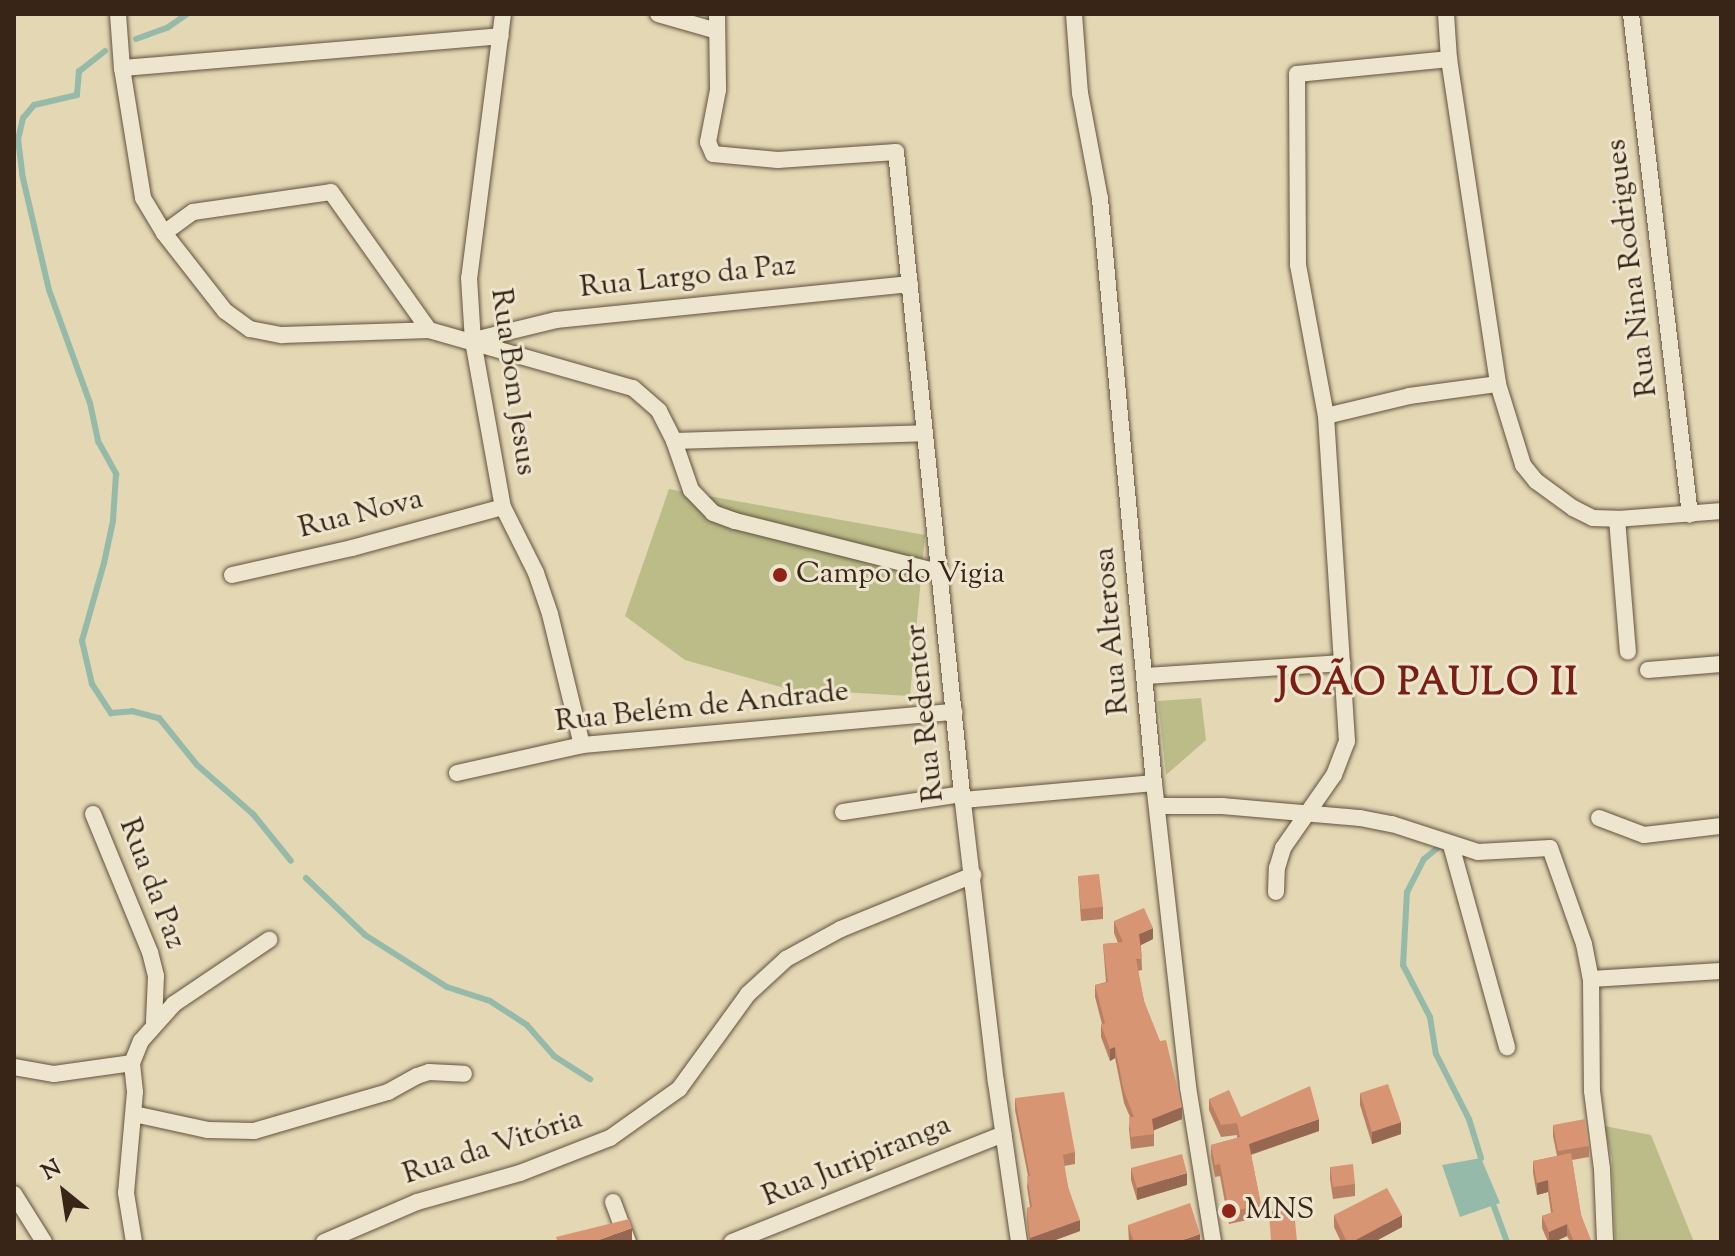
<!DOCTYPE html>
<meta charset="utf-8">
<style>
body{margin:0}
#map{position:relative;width:1735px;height:1256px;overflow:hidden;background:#e3d7b4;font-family:"Sorts Mill Goudy",serif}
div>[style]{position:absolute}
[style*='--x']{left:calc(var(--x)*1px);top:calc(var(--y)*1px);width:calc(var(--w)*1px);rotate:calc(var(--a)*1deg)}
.green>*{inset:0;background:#bbbc88}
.water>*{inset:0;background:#96baa9}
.stream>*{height:6px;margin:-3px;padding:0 3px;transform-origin:3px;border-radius:3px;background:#96baa9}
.roads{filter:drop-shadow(0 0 2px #63523e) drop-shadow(0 0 2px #63523e)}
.minor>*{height:16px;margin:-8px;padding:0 8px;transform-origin:8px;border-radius:8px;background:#ede5ce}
.wall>*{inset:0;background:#ba8064}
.shaded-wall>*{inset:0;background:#976851}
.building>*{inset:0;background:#d89574}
.dots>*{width:22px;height:22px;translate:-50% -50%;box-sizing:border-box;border:4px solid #ede5ce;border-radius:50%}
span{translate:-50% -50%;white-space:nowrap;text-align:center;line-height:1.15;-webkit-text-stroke:6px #ede5ce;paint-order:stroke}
.street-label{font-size:30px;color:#382517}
.poi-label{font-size:30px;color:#382517}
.left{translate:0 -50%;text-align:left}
.district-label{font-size:38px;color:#7a1f14;font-weight:700;letter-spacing:2px}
.frame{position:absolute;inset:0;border:16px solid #382517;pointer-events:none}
.north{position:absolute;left:24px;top:1152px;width:80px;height:80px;-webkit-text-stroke:6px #ede5ce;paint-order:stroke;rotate:330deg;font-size:22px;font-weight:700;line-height:32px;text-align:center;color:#382517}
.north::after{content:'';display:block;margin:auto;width:28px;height:36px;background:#382517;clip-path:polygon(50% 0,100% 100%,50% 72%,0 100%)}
</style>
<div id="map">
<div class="green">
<div style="clip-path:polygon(669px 489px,925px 535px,910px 696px,788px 689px,685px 660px,625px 616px)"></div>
<div style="clip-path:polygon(1201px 698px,1206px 740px,1166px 775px,1158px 701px)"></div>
<div style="clip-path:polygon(1604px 1126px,1651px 1135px,1694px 1242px,1615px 1242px,1612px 1159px)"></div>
</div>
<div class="water">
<div style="clip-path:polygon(1481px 1158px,1500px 1203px,1460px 1217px,1442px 1165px)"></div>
</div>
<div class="stream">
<div style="--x:136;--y:39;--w:33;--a:-20"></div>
<div style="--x:167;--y:28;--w:24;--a:-35"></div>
<div style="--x:105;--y:51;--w:33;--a:142"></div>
<div style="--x:79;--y:71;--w:24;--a:95"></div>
<div style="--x:77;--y:95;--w:44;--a:166.9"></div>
<div style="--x:34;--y:105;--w:17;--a:130"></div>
<div style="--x:23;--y:118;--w:22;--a:103"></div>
<div style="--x:18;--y:139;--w:35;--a:83"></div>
<div style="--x:22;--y:174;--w:119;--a:76.9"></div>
<div style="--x:49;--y:290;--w:120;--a:70.1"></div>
<div style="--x:90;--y:403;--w:39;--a:78"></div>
<div style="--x:98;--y:441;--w:38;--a:61"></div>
<div style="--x:116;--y:474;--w:47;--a:93.7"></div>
<div style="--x:113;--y:521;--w:43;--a:102.1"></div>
<div style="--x:104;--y:563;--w:81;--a:105.8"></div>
<div style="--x:82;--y:641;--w:44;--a:76.9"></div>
<div style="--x:92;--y:684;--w:35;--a:57"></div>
<div style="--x:111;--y:713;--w:21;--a:-5"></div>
<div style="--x:132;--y:711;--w:28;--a:15"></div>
<div style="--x:159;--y:718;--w:60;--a:51"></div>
<div style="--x:197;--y:765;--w:74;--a:41.2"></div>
<div style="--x:253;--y:814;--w:60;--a:51"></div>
<div style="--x:1440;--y:846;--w:21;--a:141"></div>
<div style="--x:1424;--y:859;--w:37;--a:117"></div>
<div style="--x:1407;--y:892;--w:73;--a:93.1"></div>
<div style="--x:1403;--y:965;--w:59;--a:62.6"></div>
<div style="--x:1430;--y:1017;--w:37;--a:81"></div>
<div style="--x:1436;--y:1054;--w:73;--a:63.1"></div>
<div style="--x:1469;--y:1119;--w:41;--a:72.9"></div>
<div style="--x:306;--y:878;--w:82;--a:44"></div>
<div style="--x:365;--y:935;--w:97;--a:32.4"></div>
<div style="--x:447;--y:987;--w:45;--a:18"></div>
<div style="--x:490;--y:1001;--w:44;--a:33"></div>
<div style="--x:527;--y:1025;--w:41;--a:48.9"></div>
<div style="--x:554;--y:1056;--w:43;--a:32.6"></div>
<div style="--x:1492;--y:1201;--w:44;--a:69.9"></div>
</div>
<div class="roads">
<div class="minor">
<div style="--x:118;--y:14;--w:54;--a:85.8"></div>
<div style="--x:122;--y:68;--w:132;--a:80.8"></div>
<div style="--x:143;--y:198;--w:41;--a:59"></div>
<div style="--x:164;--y:233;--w:99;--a:52"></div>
<div style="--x:225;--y:311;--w:31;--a:36"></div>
<div style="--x:250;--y:329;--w:33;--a:11"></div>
<div style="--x:282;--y:335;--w:147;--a:-1.9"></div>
<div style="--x:429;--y:330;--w:212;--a:15.9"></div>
<div style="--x:633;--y:388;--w:35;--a:41"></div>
<div style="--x:659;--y:411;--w:34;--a:63"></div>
<div style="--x:674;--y:441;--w:52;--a:70.9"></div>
<div style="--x:691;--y:490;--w:32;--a:46"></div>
<div style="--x:713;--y:513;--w:23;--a:20"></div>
<div style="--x:735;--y:521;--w:209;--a:14.1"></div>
<div style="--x:503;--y:14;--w:266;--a:97.3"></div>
<div style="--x:469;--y:278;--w:63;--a:86.4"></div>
<div style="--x:473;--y:341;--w:169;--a:79.8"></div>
<div style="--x:503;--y:507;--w:74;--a:63.4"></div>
<div style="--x:536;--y:573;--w:43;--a:71.1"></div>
<div style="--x:550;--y:614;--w:135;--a:76.3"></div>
<div style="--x:658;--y:14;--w:61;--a:16.1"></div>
<div style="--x:717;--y:14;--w:76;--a:89.2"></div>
<div style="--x:718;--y:90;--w:53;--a:100.9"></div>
<div style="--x:708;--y:142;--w:13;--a:67"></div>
<div style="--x:713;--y:154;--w:65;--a:5.3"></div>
<div style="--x:778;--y:160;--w:118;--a:-3.9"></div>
<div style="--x:896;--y:152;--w:645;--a:84.13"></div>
<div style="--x:962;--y:794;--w:290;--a:83.3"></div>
<div style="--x:996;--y:1082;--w:162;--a:81.8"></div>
<div style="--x:1074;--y:14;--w:79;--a:85.7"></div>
<div style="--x:1080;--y:93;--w:108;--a:79.3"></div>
<div style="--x:1100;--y:199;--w:586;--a:84.72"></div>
<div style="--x:1154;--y:783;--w:306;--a:83.6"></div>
<div style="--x:1188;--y:1087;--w:157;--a:80.8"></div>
<div style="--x:1446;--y:14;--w:45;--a:86.2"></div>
<div style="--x:1449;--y:59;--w:329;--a:81.4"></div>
<div style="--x:1631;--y:14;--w:504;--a:83.28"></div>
<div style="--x:122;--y:68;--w:380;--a:-4.8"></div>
<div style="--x:164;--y:233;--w:36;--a:-36"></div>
<div style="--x:193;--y:212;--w:139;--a:-8.2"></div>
<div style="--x:331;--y:192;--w:169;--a:54.6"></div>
<div style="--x:474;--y:340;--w:84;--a:-13.7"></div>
<div style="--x:556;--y:320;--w:356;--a:-5.8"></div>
<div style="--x:1326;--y:416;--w:85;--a:-13.5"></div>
<div style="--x:1409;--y:396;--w:90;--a:-7.7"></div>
<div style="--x:1498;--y:384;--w:85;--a:72.8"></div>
<div style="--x:1523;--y:465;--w:21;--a:51"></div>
<div style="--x:1536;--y:481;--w:46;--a:36.1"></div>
<div style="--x:1573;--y:508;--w:22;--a:27"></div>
<div style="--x:1593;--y:518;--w:24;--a:2"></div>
<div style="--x:1617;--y:519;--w:104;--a:-4.4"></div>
<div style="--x:674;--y:441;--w:250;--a:-1.8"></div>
<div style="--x:1617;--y:519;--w:133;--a:85.3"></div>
<div style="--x:232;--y:575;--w:123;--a:-12.7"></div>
<div style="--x:352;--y:548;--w:156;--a:-15.2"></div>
<div style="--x:1648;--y:670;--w:73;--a:-4.7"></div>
<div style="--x:1146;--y:676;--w:197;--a:-3.8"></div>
<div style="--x:457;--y:773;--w:128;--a:-12.6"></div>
<div style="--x:582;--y:745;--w:374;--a:-5.1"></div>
<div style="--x:963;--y:800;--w:192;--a:-5.1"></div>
<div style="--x:1158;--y:806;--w:64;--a:0"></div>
<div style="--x:1222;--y:806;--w:139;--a:5"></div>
<div style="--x:1360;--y:818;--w:33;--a:11"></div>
<div style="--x:1392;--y:824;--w:90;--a:18"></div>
<div style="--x:1478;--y:852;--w:72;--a:-3.2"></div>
<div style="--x:1550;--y:848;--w:102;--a:70.5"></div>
<div style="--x:1584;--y:944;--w:36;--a:79"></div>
<div style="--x:1591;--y:979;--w:112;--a:89.5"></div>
<div style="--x:1592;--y:1091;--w:79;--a:82.7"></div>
<div style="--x:1602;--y:1169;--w:73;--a:87.6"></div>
<div style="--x:843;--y:812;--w:120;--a:-8.6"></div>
<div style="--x:93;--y:814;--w:149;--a:67.6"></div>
<div style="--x:150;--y:952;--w:25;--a:76"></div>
<div style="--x:156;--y:976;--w:46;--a:92.5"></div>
<div style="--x:1599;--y:818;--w:48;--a:20.7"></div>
<div style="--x:1644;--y:835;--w:78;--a:-6.7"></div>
<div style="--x:1451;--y:845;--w:210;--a:74.5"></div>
<div style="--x:1276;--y:892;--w:24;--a:-88"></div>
<div style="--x:1277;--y:868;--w:21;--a:-73"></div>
<div style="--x:1283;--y:848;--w:89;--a:-55.1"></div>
<div style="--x:1334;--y:775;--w:36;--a:-69"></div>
<div style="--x:1347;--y:741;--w:326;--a:-93.7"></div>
<div style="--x:1326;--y:416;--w:154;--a:-100.5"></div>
<div style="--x:1298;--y:265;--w:191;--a:-90.3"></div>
<div style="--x:1297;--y:74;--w:153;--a:-5.6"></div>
<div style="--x:1591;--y:979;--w:130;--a:-3.5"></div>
<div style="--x:14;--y:1067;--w:41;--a:9.9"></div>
<div style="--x:54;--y:1074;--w:79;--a:-8"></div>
<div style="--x:134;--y:1114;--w:76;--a:12.2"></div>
<div style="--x:208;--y:1130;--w:46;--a:1.2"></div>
<div style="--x:254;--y:1131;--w:140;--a:-16.2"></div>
<div style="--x:388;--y:1092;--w:33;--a:-29"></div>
<div style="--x:417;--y:1076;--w:13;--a:-18"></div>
<div style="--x:429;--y:1072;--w:35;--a:3"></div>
<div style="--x:14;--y:1194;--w:57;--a:58"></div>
<div style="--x:613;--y:1202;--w:43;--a:69.4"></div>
<div style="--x:134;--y:1242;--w:50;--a:-99.3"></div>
<div style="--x:126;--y:1193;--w:101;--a:-84.9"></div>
<div style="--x:135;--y:1092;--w:29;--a:-96"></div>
<div style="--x:132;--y:1063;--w:24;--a:-68"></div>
<div style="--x:141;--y:1041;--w:50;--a:-48.3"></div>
<div style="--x:174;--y:1004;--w:115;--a:-34"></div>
<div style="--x:324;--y:1242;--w:101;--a:-23.3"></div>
<div style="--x:417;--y:1202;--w:107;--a:-15.7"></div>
<div style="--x:520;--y:1173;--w:97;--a:-21.3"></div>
<div style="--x:610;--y:1138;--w:85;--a:-35.4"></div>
<div style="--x:679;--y:1089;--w:117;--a:-54"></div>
<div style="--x:748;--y:994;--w:52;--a:-42.6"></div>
<div style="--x:786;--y:959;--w:63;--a:-28.6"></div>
<div style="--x:841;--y:929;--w:143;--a:-22.2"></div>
<div style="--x:732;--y:1242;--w:292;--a:-21.7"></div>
</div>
</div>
<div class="wall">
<div style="clip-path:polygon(1078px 876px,1103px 907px,1103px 919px,1081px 921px)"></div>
<div style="clip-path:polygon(1114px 921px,1153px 939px,1141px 945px,1142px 970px,1138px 971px,1144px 1001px,1182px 1119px,1154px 1130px,1154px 1146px,1131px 1149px,1129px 1129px,1130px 1117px,1124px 1103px,1115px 1058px,1110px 1061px,1101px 1037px,1101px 1025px,1102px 1024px,1095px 997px,1095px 985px,1106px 982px,1103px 944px,1118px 943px,1114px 933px)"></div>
<div style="clip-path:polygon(1360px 1093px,1401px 1134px,1372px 1144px,1360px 1105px)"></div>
<div style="clip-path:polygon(1015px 1098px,1075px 1152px,1075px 1164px,1064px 1166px,1068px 1187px,1080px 1231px,1050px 1242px,1029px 1242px,1027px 1220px,1027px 1208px,1030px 1207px,1027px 1187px,1028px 1176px,1015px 1110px)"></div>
<div style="clip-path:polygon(1209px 1099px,1241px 1117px,1319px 1131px,1251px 1155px,1261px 1205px,1261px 1217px,1229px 1224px,1220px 1176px,1215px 1177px,1211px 1157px,1211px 1145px,1237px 1138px,1237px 1135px,1221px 1137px,1209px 1110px)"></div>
<div style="clip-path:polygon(1553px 1125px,1589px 1146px,1589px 1157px,1572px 1160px,1581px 1215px,1591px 1242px,1570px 1242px,1567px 1236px,1554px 1242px,1548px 1242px,1542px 1228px,1542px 1216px,1551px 1213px,1548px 1192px,1537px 1195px,1533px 1173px,1533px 1161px,1557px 1156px,1553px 1136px)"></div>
<div style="clip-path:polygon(1330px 1167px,1355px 1184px,1355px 1196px,1333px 1199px,1330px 1179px)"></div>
<div style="clip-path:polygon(1131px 1168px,1187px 1185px,1137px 1200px,1131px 1180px)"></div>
<div style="clip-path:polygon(1334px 1215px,1402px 1227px,1374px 1242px,1341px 1242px,1334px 1227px)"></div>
<div style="clip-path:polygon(1128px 1225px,1200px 1242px,1129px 1242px)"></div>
</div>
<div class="shaded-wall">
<div style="clip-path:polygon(1153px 928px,1153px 939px,1139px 946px,1139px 934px)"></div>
<div style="clip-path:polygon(1115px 1047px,1115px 1058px,1110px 1061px,1110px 1049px)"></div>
<div style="clip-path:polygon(1182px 1107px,1182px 1119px,1152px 1131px,1152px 1119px)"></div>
<div style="clip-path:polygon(1319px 1119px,1319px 1131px,1249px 1155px,1249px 1144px)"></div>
<div style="clip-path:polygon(1401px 1122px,1401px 1134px,1372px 1144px,1372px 1132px)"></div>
<div style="clip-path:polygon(1187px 1173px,1187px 1185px,1137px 1200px,1137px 1188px)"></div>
<div style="clip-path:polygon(1548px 1180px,1548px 1192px,1537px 1195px,1537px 1183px)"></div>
<div style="clip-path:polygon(1402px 1215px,1402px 1227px,1374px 1242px,1352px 1242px)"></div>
<div style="clip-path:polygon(1080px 1220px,1080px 1231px,1050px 1242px,1030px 1242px,1030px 1238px)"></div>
<div style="clip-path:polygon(1567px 1224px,1567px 1236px,1554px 1242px,1549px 1242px,1549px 1232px)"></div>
<div style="clip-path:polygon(632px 1228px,632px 1242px,593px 1242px)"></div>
<div style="clip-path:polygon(1200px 1234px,1200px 1242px,1183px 1242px,1183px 1240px)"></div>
</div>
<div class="building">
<div style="clip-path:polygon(1099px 874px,1103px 907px,1081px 909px,1078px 876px)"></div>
<div style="clip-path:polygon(1144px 908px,1153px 928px,1139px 934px,1142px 959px,1136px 959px,1144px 1001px,1160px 1041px,1166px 1040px,1182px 1107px,1152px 1119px,1154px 1134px,1131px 1137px,1129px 1117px,1134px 1117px,1124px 1091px,1115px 1047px,1110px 1049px,1101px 1025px,1105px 1023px,1095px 985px,1108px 982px,1103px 944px,1123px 942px,1114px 921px)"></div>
<div style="clip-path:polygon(1388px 1084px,1401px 1122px,1372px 1132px,1360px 1093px)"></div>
<div style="clip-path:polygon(1310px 1086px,1319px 1119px,1249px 1144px,1261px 1205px,1229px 1212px,1220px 1164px,1215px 1165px,1211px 1145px,1240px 1137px,1237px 1123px,1221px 1125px,1209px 1099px,1229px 1090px,1241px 1117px)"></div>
<div style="clip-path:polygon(1064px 1092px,1075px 1152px,1063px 1155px,1068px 1187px,1080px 1220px,1030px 1238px,1027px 1208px,1032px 1207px,1027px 1176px,1030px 1176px,1015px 1098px)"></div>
<div style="clip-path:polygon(1585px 1119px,1589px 1146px,1558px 1151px,1553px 1125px)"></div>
<div style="clip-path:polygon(1571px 1153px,1581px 1215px,1591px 1240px,1587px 1242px,1574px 1242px,1567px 1224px,1549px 1232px,1542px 1216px,1553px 1212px,1548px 1180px,1537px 1183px,1533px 1161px)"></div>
<div style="clip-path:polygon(1182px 1154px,1187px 1173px,1137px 1188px,1131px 1168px)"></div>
<div style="clip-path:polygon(1353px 1164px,1355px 1184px,1333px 1187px,1330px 1167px)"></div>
<div style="clip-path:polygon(1387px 1188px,1402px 1215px,1352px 1242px,1347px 1242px,1334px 1215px)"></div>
<div style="clip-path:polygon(1190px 1203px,1200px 1234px,1183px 1240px,1184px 1242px,1134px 1242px,1128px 1225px)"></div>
<div style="clip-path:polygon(1294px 1210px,1297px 1242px,1271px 1242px,1269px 1211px)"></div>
<div style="clip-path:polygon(629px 1219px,632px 1228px,593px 1242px,558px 1242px,556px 1237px)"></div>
</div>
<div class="dots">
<div style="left:780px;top:575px;background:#8f2418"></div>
<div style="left:1229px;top:1211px;background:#8f2418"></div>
</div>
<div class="street-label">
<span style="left:1633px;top:268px;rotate:-97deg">Rua Nina Rodrigues</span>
<span style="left:688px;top:278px;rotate:-6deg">Rua Largo da Paz</span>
<span style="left:512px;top:382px;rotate:82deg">Rua Bom Jesus</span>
<span style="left:361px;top:515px;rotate:-14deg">Rua Nova</span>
<span style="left:1113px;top:631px;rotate:-95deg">Rua Alterosa</span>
<span style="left:702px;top:708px;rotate:-6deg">Rua Belém de Andrade</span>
<span style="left:926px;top:713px;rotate:-96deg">Rua Redentor</span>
<span style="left:151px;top:884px;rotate:69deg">Rua da Paz</span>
<span style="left:493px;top:1148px;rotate:-18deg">Rua da Vitória</span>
<span style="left:857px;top:1162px;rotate:-22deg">Rua Juripiranga</span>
</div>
<div class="poi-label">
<span class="left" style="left:796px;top:575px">Campo do Vigia</span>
<span class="left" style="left:1245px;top:1211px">MNS</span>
</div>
<div class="district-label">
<span style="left:1428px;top:686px">JOÃO PAULO II</span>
</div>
<div class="frame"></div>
<div class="north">N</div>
</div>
